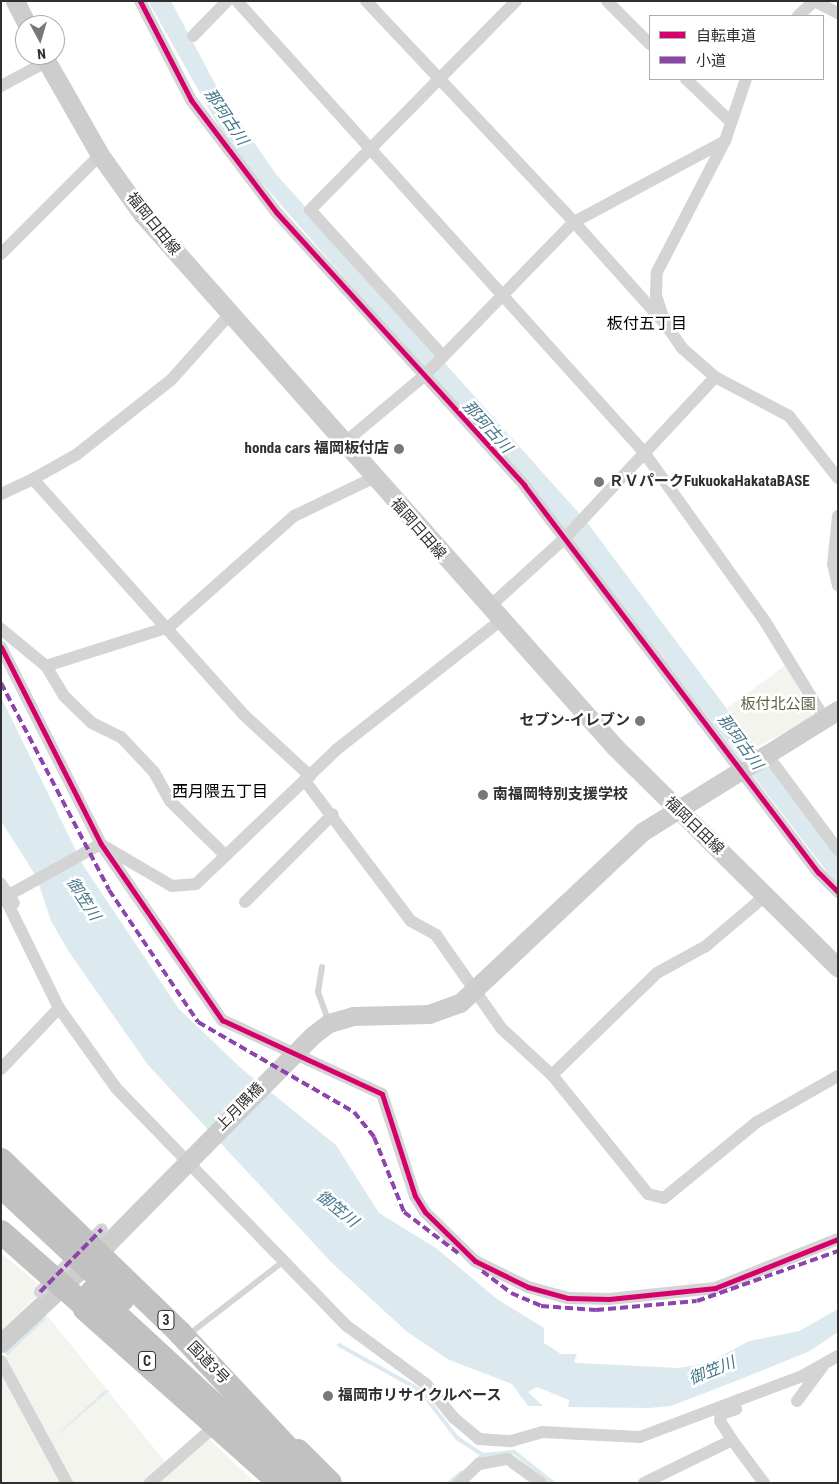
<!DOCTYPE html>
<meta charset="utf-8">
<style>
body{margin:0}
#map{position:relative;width:839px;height:1484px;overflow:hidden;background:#fff;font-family:"Roboto Condensed","Noto Sans JP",sans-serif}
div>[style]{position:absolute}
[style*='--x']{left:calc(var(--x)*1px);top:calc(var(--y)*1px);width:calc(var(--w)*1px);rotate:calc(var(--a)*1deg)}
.green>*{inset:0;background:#f2f4ed}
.water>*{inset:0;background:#dceaef}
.stream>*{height:4px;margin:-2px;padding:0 2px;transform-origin:2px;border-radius:2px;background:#dceaef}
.lane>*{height:6px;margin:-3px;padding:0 3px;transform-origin:3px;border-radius:3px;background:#d4d4d4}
.street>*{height:12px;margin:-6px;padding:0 6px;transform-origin:6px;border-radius:6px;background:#d4d4d4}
.secondary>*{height:19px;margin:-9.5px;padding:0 9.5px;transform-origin:9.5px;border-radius:9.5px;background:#cdcdcd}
.highway>*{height:24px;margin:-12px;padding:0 12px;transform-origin:12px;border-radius:12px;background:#c1c1c1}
.street-bridge>*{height:12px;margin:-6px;padding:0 6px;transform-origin:6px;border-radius:6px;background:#d4d4d4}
.highway-bridge>*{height:24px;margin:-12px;padding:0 12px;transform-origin:12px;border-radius:12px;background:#c1c1c1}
.quiet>*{height:4px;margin-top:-2px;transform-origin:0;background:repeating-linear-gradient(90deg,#8e44ad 0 8px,transparent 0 12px)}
.cycleway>*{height:5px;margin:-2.5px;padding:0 2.5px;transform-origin:2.5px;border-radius:2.5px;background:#d6006c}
.dots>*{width:14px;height:14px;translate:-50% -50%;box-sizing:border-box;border:2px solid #fff;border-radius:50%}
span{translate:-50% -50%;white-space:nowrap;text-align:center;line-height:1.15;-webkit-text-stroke:5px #fff;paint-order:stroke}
.shield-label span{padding:1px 4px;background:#fff;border:1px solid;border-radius:4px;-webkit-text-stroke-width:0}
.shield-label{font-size:14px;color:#2f2f2f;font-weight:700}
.street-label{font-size:15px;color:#2f2f2f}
.poi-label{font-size:15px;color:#2f2f2f;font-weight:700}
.right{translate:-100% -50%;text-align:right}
.left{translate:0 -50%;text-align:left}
.park-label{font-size:15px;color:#576641}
.water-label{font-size:16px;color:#457789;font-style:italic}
.neighbourhood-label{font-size:16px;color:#000}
.frame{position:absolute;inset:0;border:2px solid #2f2f2f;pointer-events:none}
.legend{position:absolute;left:649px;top:15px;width:175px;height:65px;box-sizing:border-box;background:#fff;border:1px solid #acacac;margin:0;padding:6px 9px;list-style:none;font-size:15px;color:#2f2f2f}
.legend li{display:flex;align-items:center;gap:10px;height:25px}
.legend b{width:25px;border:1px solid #acacac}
.north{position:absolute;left:15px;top:15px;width:50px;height:50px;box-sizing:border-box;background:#fff;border:1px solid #acacac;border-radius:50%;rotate:174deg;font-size:14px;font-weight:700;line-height:20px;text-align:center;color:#2f2f2f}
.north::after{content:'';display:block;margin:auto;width:18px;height:22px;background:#787878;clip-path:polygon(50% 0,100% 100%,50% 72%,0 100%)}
</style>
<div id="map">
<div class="green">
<div style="clip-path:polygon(786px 665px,813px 717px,755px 748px,727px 708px)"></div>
<div style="clip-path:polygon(1px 1253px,44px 1289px,1px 1331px)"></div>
<div style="clip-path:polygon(46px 1314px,166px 1463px,143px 1483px,72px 1483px,5px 1357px)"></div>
<div style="clip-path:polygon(1px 1372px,61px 1483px,1px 1483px)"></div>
<div style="clip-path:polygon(207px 1437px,255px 1483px,154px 1483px)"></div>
</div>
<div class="water">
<div style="clip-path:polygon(148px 1px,171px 1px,221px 95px,276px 174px,586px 521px,838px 857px,838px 886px,571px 539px,230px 146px)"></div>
<div style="clip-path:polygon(1px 697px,83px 865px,179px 1009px,242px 1069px,336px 1145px,379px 1213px,436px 1248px,497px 1299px,544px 1328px,544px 1343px,561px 1354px,577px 1354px,574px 1362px,578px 1363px,679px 1368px,708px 1363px,749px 1341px,799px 1331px,838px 1309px,838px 1332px,810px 1351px,741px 1379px,671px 1406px,650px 1408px,568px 1407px,569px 1400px,537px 1387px,528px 1392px,543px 1406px,528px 1406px,512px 1384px,449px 1360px,406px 1331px,331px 1262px,148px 1065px,69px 952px,51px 921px,36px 876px,1px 821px)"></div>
<div style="clip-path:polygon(110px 1390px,50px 1441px,104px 1391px)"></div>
</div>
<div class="stream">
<div style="--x:339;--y:1345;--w:93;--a:29.1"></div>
<div style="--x:420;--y:1390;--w:61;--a:52.4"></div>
<div style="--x:457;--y:1438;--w:31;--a:33"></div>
<div style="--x:7;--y:1353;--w:50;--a:-43.4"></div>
<div style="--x:476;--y:1461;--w:9;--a:-41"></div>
<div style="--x:483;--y:1455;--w:31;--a:-6"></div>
<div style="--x:514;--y:1452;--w:50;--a:38.5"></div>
<div style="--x:449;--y:1483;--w:16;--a:-40"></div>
</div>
<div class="lane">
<div style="--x:322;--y:967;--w:25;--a:99"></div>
<div style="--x:318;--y:992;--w:32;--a:70"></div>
<div style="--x:188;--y:1335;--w:123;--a:-37.7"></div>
</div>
<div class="street">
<div style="--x:140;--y:1;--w:111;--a:62.7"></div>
<div style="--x:191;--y:100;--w:141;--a:52.8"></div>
<div style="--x:276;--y:212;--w:369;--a:47.7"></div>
<div style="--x:524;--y:485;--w:487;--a:52.8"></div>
<div style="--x:819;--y:873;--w:27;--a:45"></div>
<div style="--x:237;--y:1;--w:606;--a:47.94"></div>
<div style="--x:643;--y:451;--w:211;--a:54.4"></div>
<div style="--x:766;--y:623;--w:111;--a:58.6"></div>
<div style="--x:366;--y:1;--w:303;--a:46.7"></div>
<div style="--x:574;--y:222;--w:138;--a:48.2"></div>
<div style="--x:666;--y:325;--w:28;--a:55"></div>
<div style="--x:682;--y:348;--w:44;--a:41.3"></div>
<div style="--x:715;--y:377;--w:84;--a:27.8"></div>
<div style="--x:789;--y:416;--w:79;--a:51.7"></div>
<div style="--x:607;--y:1;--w:61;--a:45"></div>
<div style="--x:814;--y:1;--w:27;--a:27"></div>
<div style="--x:798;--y:16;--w:22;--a:-43"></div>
<div style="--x:193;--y:36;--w:49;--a:-45.8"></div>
<div style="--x:686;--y:79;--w:62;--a:43.7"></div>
<div style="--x:1;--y:86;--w:51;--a:-28.1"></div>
<div style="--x:1;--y:254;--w:140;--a:-45"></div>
<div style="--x:664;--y:320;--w:26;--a:-108"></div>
<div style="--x:656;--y:295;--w:23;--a:-88"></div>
<div style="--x:657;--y:272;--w:148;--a:-62.6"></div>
<div style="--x:443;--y:356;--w:197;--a:-132.3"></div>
<div style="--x:310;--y:210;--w:293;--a:-45.4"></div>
<div style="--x:344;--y:443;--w:106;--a:-40"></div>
<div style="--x:425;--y:375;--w:214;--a:-45.8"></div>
<div style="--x:574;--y:222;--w:171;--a:-28.2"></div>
<div style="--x:725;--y:141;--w:65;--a:-71.3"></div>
<div style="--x:33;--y:479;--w:49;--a:-29.2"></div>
<div style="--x:76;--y:455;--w:121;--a:-38.3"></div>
<div style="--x:171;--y:380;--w:89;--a:-48.2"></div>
<div style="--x:1;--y:494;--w:35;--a:-25"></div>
<div style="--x:33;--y:479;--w:317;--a:48.2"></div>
<div style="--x:244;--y:715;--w:90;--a:42.7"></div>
<div style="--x:838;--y:516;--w:48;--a:95.9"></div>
<div style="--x:833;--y:564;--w:22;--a:77"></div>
<div style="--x:488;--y:608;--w:105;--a:-42.3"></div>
<div style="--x:566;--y:537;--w:219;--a:-47"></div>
<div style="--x:1;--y:629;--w:58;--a:39.4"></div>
<div style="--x:46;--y:666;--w:35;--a:59"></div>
<div style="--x:64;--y:696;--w:39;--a:44"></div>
<div style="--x:92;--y:723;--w:32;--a:26"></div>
<div style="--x:121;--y:737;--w:48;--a:46.7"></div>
<div style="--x:154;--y:772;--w:33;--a:61"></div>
<div style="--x:170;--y:801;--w:78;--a:44.5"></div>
<div style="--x:1;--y:647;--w:221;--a:63.1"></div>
<div style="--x:101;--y:844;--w:214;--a:55.5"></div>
<div style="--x:222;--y:1020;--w:176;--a:24.8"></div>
<div style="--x:382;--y:1094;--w:107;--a:72.1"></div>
<div style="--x:415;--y:1196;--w:19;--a:58"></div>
<div style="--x:425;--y:1212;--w:70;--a:44.4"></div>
<div style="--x:475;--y:1261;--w:59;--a:26.1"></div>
<div style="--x:528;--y:1287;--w:41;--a:15.4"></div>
<div style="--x:568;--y:1298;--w:41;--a:1.4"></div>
<div style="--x:609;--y:1299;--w:107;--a:-5.9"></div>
<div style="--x:715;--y:1288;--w:132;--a:-21.7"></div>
<div style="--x:46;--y:666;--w:129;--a:-17.6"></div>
<div style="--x:169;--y:627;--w:167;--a:-41.6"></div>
<div style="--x:294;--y:516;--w:88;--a:-25.7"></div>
<div style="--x:765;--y:752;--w:122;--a:53.3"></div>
<div style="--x:305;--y:781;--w:176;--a:52.9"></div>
<div style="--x:411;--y:921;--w:29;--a:29"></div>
<div style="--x:436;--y:935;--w:113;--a:55"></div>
<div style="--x:501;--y:1028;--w:69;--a:42.7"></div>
<div style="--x:552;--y:1075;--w:153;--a:51.1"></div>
<div style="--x:648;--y:1194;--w:16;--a:14"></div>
<div style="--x:664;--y:1198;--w:120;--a:-39.3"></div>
<div style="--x:757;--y:1122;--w:93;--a:-29.6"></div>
<div style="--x:102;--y:845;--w:81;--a:30.4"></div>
<div style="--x:172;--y:886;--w:24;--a:-5"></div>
<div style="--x:196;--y:884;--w:194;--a:-43.7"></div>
<div style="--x:336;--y:750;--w:209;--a:-38.2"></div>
<div style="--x:1;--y:884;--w:23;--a:56"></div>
<div style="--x:5;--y:898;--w:123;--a:63.9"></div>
<div style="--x:59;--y:1008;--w:98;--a:54.5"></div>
<div style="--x:116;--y:1088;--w:332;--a:45.9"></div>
<div style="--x:347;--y:1326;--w:98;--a:36.3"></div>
<div style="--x:426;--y:1384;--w:44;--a:50.5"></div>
<div style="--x:454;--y:1418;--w:33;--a:40"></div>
<div style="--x:479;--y:1439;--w:32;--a:4"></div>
<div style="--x:511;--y:1441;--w:32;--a:-16"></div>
<div style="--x:542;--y:1432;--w:98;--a:2.9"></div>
<div style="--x:640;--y:1437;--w:173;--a:-20.6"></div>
<div style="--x:802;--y:1376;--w:41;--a:-29.1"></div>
<div style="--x:245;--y:902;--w:124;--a:-45"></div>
<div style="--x:1;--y:1069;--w:84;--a:-46.4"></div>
<div style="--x:552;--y:1075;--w:146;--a:-44.2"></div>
<div style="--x:657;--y:973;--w:56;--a:-28.9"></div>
<div style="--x:706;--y:946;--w:77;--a:-40.3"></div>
<div style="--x:1;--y:1361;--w:139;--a:61.6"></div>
<div style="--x:797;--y:1401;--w:44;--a:-53.4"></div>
<div style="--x:732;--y:1440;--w:54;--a:53.3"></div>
<div style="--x:150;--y:1483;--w:88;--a:-41.3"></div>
<div style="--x:459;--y:1483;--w:28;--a:-44"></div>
<div style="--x:479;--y:1464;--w:29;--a:-10"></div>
<div style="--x:508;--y:1459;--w:41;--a:36"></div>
<div style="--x:644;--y:1483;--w:98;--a:-26"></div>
<div style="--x:732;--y:1440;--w:22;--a:-122"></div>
<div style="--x:720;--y:1421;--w:7;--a:-82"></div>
<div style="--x:721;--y:1414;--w:16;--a:-18"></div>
</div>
<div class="secondary">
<div style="--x:15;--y:1;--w:27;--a:63"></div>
<div style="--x:43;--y:55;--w:115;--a:60.3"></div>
<div style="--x:100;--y:155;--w:74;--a:54.4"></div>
<div style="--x:143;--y:215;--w:711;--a:48.42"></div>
<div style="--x:615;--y:747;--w:314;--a:44.7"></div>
<div style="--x:1;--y:1343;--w:132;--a:-42.9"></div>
<div style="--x:98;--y:1253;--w:306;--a:-45.4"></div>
<div style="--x:313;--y:1035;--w:20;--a:-37"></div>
<div style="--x:329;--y:1023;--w:25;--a:-16"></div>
<div style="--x:353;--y:1016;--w:76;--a:-1.5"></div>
<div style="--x:429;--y:1014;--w:33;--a:-20"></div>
<div style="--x:460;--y:1003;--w:250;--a:-43.2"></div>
<div style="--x:642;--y:832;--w:231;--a:-31.9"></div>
</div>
<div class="highway">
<div style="--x:85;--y:1309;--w:261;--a:41.7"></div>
<div style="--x:298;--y:1451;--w:45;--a:45"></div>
</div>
<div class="street-bridge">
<div style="--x:7;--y:896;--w:103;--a:-29.1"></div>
<div style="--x:40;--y:1292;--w:88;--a:-45.5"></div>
</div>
<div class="highway-bridge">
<div style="--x:1;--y:1160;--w:249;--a:44"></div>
<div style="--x:180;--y:1333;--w:190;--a:46.9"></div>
<div style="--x:1;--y:1186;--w:166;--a:43"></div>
<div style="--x:1;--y:1232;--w:135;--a:41.4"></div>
<div style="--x:92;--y:1292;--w:282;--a:42.7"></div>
</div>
<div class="quiet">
<div style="--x:1;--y:683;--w:233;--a:62.4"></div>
<div style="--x:109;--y:890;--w:159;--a:56"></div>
<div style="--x:198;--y:1022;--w:180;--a:30"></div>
<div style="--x:354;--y:1112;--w:32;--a:51"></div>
<div style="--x:374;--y:1137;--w:81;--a:68.2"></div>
<div style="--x:404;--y:1212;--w:68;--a:37.2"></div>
<div style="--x:482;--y:1271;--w:36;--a:37"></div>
<div style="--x:511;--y:1293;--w:33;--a:23"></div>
<div style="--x:541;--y:1306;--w:55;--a:4.2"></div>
<div style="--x:596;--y:1310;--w:101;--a:-5.1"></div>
<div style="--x:697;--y:1301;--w:150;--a:-19.5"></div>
<div style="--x:40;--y:1292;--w:88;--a:-45.5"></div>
</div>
<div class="cycleway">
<div style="--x:140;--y:1;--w:111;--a:62.7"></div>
<div style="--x:191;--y:100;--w:141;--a:52.8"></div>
<div style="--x:276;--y:212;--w:369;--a:47.7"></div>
<div style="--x:524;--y:485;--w:487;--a:52.8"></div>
<div style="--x:819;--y:873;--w:27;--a:45"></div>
<div style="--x:1;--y:647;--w:221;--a:63.1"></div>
<div style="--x:101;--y:844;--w:214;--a:55.5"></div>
<div style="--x:222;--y:1020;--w:176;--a:24.8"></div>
<div style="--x:382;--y:1094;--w:107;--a:72.1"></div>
<div style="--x:415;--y:1196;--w:19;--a:58"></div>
<div style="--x:425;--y:1212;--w:70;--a:44.4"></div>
<div style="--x:475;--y:1261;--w:59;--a:26.1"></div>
<div style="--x:528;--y:1287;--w:41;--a:15.4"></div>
<div style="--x:568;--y:1298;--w:41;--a:1.4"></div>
<div style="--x:609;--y:1299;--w:107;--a:-5.9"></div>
<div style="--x:715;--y:1288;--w:132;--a:-21.7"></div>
</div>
<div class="dots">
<div style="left:399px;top:449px;background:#787878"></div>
<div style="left:599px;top:482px;background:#787878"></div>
<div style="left:640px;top:721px;background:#787878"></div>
<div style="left:483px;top:795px;background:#787878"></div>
<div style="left:328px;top:1396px;background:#787878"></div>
</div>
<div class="shield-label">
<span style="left:166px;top:1320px">3</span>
<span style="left:147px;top:1361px">C</span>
</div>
<div class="street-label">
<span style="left:153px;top:224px;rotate:51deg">福岡日田線</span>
<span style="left:418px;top:529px;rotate:49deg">福岡日田線</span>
<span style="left:694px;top:826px;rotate:44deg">福岡日田線</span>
<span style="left:240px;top:1107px;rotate:-45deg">上月隅橋</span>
<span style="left:208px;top:1363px;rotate:46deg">国道3号</span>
</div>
<div class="poi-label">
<span class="right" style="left:389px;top:449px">honda cars 福岡板付店</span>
<span class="left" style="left:609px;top:482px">ＲＶパークFukuokaHakataBASE</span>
<span class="right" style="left:630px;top:721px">セブン-イレブン</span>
<span class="left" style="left:493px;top:795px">南福岡特別支援学校</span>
<span class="left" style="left:338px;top:1396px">福岡市リサイクルベース</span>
</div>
<div class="park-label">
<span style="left:778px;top:705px">板付北公園</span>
</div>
<div class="water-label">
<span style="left:226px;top:117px;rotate:56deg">那珂古川</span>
<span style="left:487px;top:427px;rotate:48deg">那珂古川</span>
<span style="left:740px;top:742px;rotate:54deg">那珂古川</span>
<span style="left:83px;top:899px;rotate:57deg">御笠川</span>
<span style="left:337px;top:1209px;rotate:39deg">御笠川</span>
<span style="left:712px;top:1371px;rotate:-22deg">御笠川</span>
</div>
<div class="neighbourhood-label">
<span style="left:647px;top:324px">板付五丁目</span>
<span style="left:220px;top:792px">西月隈五丁目</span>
</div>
<div class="frame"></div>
<ul class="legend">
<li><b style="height:6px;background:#d6006c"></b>自転車道</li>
<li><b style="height:6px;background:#8e44ad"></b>小道</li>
</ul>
<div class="north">N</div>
</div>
